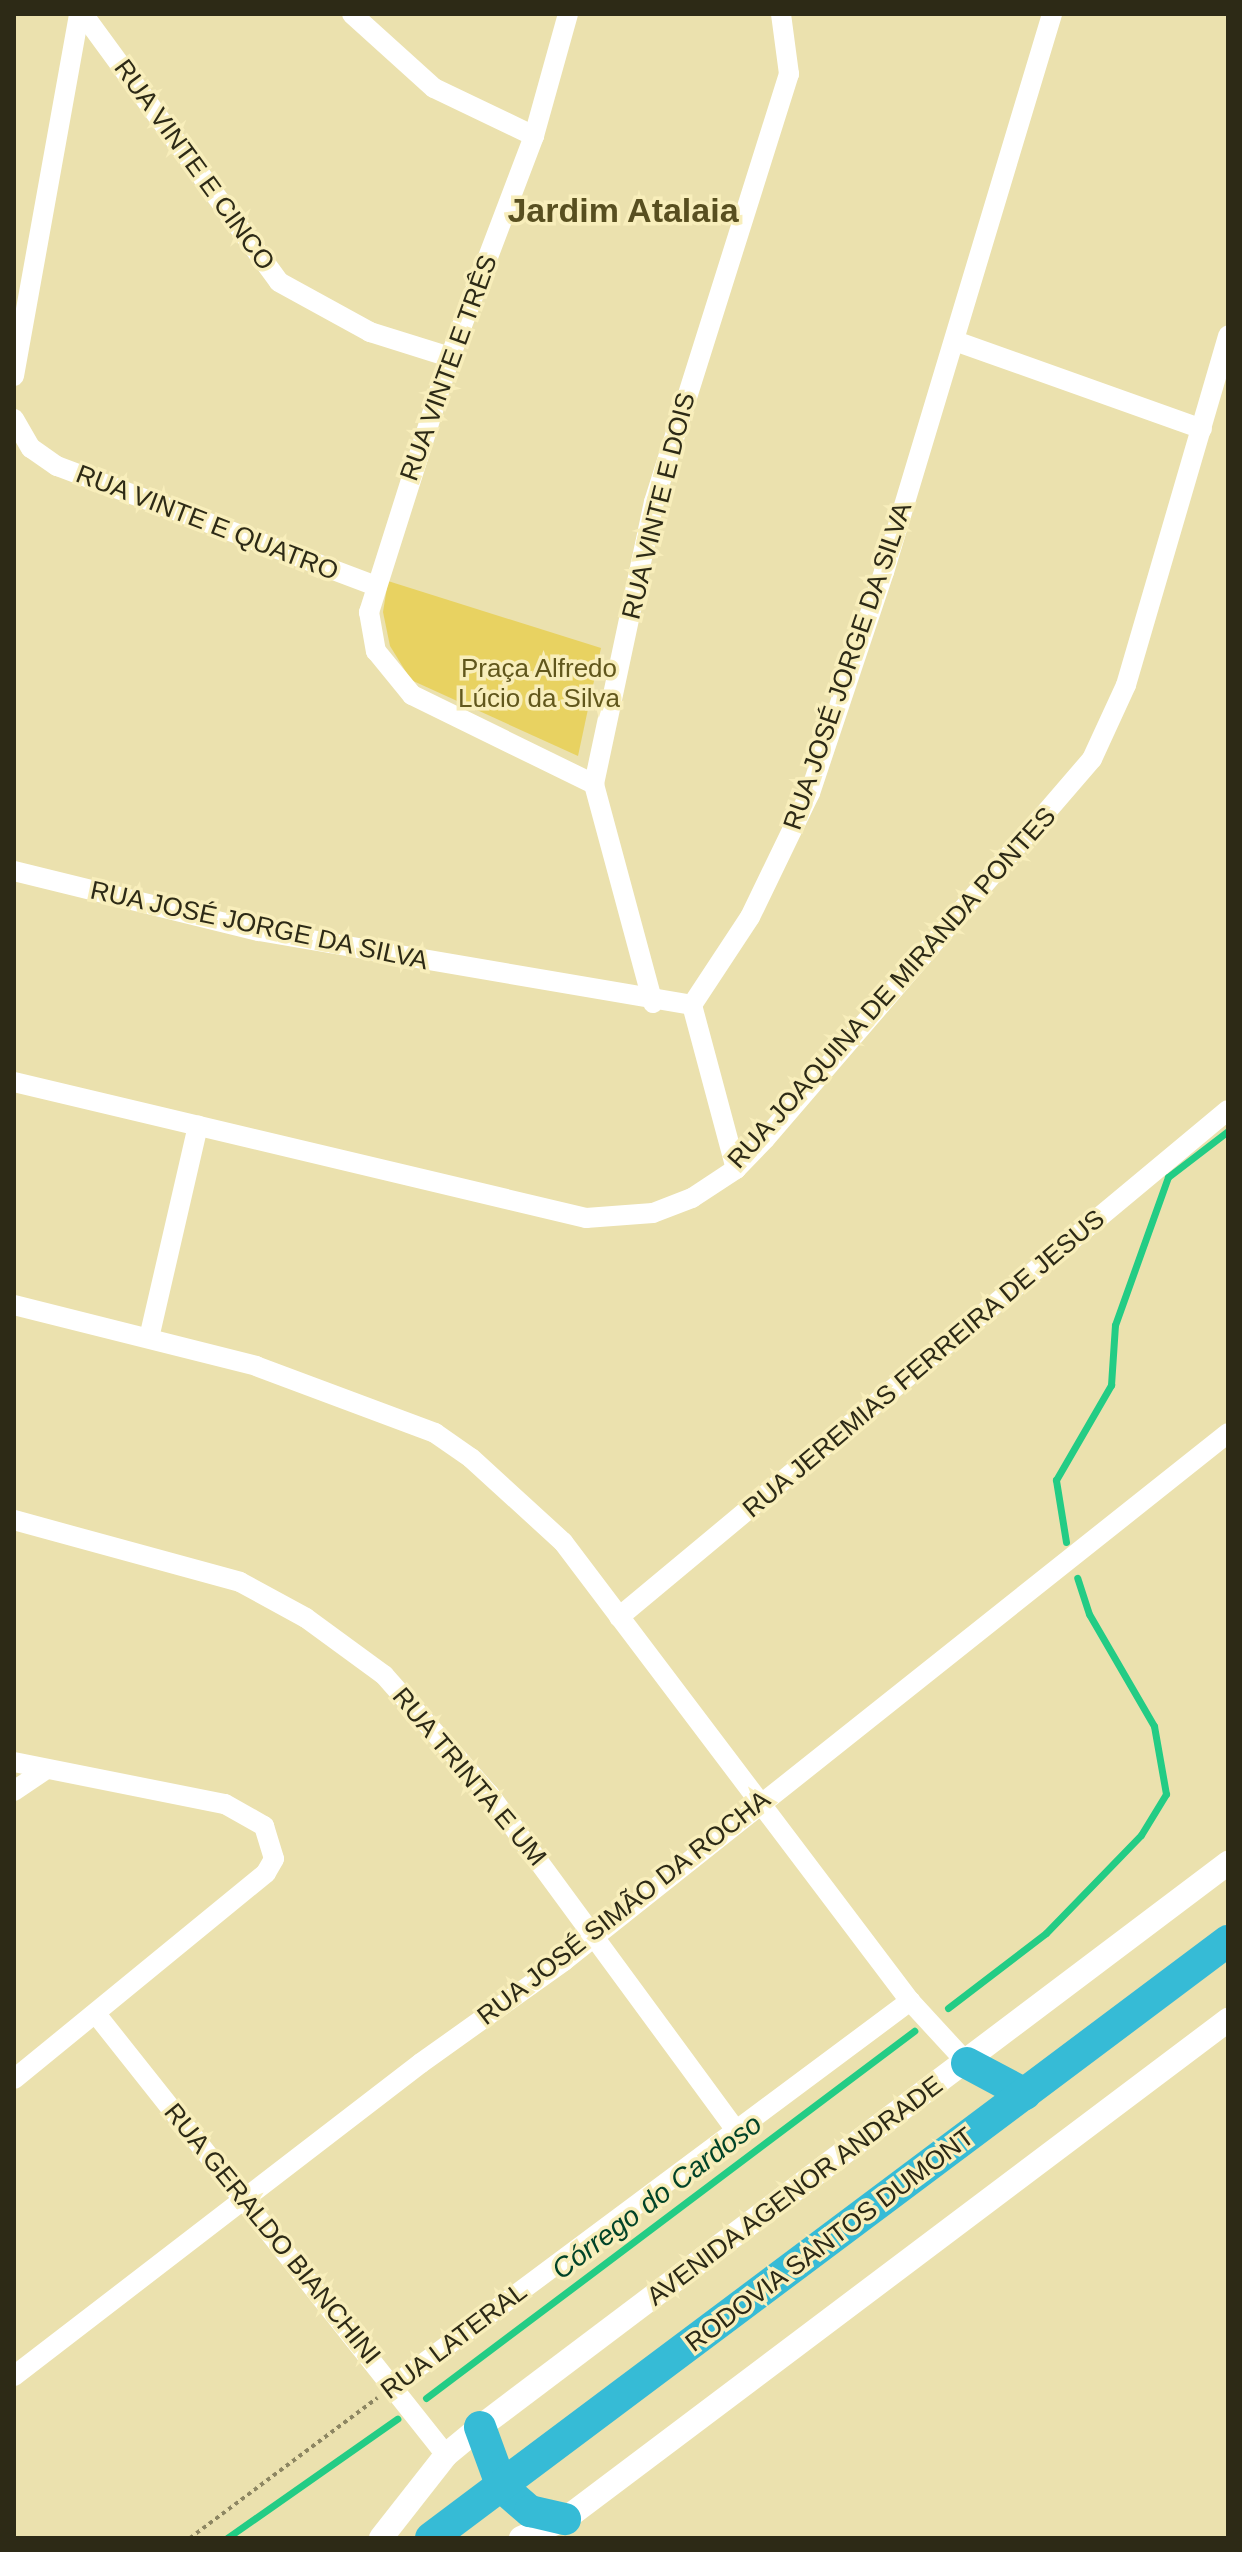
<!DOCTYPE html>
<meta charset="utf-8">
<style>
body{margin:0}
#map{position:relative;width:1242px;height:2552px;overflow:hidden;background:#ebe1ae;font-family:Helvetica,sans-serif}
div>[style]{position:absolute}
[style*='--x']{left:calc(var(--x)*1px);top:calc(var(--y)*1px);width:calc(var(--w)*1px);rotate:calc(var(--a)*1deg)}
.green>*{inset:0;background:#e8d261}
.stream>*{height:7px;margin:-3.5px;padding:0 3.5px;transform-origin:3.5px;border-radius:3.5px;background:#23cc85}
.path>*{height:4px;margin-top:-2px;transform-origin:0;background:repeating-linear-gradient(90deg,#8d8662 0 4px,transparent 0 8px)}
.minor>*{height:20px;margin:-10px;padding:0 10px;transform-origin:10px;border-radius:10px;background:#fff}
.tertiary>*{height:24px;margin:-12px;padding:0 12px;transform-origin:12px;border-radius:12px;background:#fff}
.trunk>*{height:32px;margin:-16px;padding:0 16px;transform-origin:16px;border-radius:16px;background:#36bbd6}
span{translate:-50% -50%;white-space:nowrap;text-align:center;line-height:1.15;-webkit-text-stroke:7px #f8eebb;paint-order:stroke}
.street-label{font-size:26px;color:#2d2a16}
.park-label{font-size:26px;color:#61571c}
.water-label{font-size:28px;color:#004328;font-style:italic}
.district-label{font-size:34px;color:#584f20;font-weight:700}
.frame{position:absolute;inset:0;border:16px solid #2d2a16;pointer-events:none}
</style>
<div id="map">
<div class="green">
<div style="clip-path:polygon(388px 581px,601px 648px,578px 756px,411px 680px,390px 646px,383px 612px)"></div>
</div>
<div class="stream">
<div style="--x:1066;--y:1542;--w:63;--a:-99.2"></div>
<div style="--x:1056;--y:1480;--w:110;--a:-59.9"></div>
<div style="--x:1111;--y:1385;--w:60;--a:-86.2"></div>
<div style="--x:1115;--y:1325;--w:157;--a:-70.3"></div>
<div style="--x:1168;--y:1177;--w:76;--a:-37.5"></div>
<div style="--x:948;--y:2008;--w:123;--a:-37.4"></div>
<div style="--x:1046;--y:1933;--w:136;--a:-45.9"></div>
<div style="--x:1141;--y:1835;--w:48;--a:-58.6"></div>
<div style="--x:1166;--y:1794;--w:69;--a:-100"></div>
<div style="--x:1154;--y:1726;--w:129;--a:-120.1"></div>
<div style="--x:1089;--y:1614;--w:38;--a:-108"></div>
<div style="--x:426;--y:2398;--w:611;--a:-36.94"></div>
<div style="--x:227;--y:2538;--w:208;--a:-35"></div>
</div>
<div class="path">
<div style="--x:190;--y:2538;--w:234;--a:-36.8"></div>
</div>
<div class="minor">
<div style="--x:83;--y:14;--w:332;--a:53.8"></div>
<div style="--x:279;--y:282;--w:104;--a:28.8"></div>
<div style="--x:370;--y:332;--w:84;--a:17.4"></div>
<div style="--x:352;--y:14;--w:110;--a:42.1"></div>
<div style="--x:434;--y:88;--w:111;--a:25.6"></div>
<div style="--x:568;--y:14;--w:127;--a:105.6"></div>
<div style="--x:534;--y:136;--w:236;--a:110.8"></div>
<div style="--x:450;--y:357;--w:268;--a:107.6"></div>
<div style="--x:369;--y:612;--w:40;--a:80"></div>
<div style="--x:376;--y:651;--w:57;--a:50.7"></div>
<div style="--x:412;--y:695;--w:203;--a:26.1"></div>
<div style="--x:955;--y:341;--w:262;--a:19.6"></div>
<div style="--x:14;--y:376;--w:368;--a:-79.8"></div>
<div style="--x:14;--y:419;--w:34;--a:60"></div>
<div style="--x:31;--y:448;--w:32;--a:35"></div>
<div style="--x:57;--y:466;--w:339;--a:20.6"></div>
<div style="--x:14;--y:871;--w:252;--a:13.8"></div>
<div style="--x:259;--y:931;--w:439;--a:9.7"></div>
<div style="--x:692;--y:1005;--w:105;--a:-56.6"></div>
<div style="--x:750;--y:917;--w:138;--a:-64.2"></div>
<div style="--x:810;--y:793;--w:233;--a:-71.5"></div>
<div style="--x:884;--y:572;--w:583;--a:-73.24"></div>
<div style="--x:653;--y:1003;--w:227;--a:-105.1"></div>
<div style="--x:594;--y:784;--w:288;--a:-78"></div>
<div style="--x:654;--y:502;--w:449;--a:-72.5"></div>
<div style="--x:789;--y:74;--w:61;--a:-97.6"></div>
<div style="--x:692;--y:1005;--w:170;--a:75"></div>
<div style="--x:14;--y:1082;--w:588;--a:13.37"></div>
<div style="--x:586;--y:1218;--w:67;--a:-4.3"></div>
<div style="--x:653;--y:1213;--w:42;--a:-21"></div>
<div style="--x:692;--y:1198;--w:53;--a:-33.4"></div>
<div style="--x:736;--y:1169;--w:42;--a:-46"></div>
<div style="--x:765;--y:1139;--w:501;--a:-49.29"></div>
<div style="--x:1092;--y:759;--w:81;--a:-65.3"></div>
<div style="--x:1126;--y:685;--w:364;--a:-73.7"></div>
<div style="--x:14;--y:1305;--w:250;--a:14.1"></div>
<div style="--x:256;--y:1366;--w:191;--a:20.5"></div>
<div style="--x:435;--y:1433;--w:44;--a:34.8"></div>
<div style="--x:471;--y:1458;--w:125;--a:42.4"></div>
<div style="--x:563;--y:1542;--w:575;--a:52.91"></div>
<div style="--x:910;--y:2001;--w:84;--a:47.4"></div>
<div style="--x:149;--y:1338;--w:218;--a:-77"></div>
<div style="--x:14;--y:1520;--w:234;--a:15.3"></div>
<div style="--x:240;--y:1582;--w:75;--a:28.6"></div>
<div style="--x:306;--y:1618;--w:97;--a:36.2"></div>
<div style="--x:384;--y:1675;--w:159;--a:48.6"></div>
<div style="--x:489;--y:1794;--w:417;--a:53.7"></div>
<div style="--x:619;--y:1617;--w:792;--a:-39.78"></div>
<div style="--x:14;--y:1762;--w:215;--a:11.3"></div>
<div style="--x:225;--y:1804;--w:45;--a:29.4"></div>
<div style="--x:264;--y:1826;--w:34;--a:73"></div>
<div style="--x:274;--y:1859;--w:16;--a:120"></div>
<div style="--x:266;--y:1873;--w:325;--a:140.7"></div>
<div style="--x:14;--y:1791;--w:37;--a:-34"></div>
<div style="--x:96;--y:2014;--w:563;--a:51.56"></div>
<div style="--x:14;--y:2376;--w:513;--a:-37.56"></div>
<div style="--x:421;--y:2063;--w:176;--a:-35.5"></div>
<div style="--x:564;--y:1961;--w:848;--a:-38.49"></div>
<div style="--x:393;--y:2386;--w:645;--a:-36.67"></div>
</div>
<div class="tertiary">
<div style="--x:381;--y:2538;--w:105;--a:-51.9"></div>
<div style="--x:446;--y:2455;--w:44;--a:-39.5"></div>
<div style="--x:480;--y:2427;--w:937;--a:-37.02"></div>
<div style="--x:521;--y:2538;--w:48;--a:-23.4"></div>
<div style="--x:565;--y:2519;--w:830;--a:-36.97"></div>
</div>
<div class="trunk">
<div style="--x:967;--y:2063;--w:66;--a:28.1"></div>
<div style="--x:480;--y:2427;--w:64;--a:69.9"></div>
<div style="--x:502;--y:2487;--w:37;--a:41"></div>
<div style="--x:530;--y:2511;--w:36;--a:13"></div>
<div style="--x:431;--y:2538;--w:996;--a:-36.84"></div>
</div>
<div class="street-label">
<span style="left:194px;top:165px;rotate:54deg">RUA VINTE E CINCO</span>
<span style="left:449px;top:368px;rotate:-70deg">RUA VINTE E TRÊS</span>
<span style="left:659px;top:506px;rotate:-76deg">RUA VINTE E DOIS</span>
<span style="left:207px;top:523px;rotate:21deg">RUA VINTE E QUATRO</span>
<span style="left:848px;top:666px;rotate:-71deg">RUA JOSÉ JORGE DA SILVA</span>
<span style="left:259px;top:926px;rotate:12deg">RUA JOSÉ JORGE DA SILVA</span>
<span style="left:892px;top:988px;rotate:-48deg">RUA JOAQUINA DE MIRANDA PONTES</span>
<span style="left:924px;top:1364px;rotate:-40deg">RUA JEREMIAS FERREIRA DE JESUS</span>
<span style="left:469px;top:1777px;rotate:50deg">RUA TRINTA E UM</span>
<span style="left:624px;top:1908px;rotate:-38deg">RUA JOSÉ SIMÃO DA ROCHA</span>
<span style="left:795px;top:2191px;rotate:-37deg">AVENIDA AGENOR ANDRADE</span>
<span style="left:272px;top:2234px;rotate:51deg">RUA GERALDO BIANCHINI</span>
<span style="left:830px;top:2240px;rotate:-37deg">RODOVIA SANTOS DUMONT</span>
<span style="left:454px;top:2341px;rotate:-37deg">RUA LATERAL</span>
</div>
<div class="park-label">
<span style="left:539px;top:684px">Praça Alfredo<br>Lúcio da Silva</span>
</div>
<div class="water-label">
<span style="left:657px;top:2197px;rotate:-37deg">Córrego do Cardoso</span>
</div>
<div class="district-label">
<span style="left:623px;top:211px">Jardim Atalaia</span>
</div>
<div class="frame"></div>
</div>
